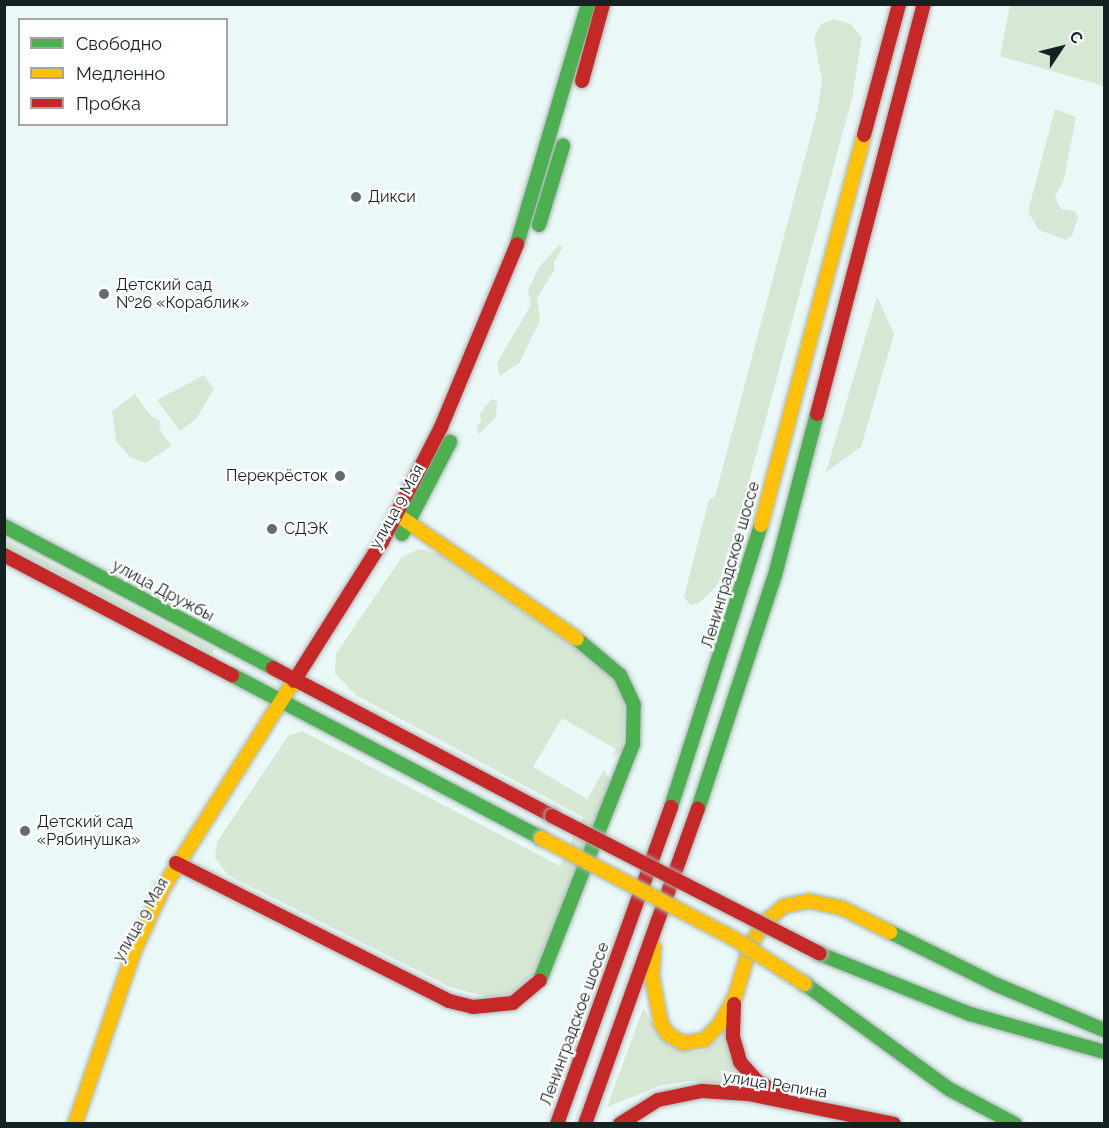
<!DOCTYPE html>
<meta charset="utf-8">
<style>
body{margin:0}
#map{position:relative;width:1109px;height:1128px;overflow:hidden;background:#ebf8f8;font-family:Raleway,sans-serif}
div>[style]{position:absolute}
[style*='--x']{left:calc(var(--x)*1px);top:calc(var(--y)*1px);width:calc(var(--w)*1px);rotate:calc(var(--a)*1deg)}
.green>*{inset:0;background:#d6e7d4}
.roads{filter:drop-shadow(0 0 2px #a8b4b4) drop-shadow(0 0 2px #a8b4b4)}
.fast>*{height:14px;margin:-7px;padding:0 7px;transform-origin:7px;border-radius:7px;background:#4caf50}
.slow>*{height:14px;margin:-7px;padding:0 7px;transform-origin:7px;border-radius:7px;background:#ffc107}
.jam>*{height:14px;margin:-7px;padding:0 7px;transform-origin:7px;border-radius:7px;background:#c62828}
.bridges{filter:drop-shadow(0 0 2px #a8b4b4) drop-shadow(0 0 2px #a8b4b4)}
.slow-bridge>*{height:14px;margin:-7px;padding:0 7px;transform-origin:7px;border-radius:7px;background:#ffc107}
.jam-bridge>*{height:14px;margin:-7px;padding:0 7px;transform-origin:7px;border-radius:7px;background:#c62828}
.dots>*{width:16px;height:16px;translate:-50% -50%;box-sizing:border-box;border:3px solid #fff;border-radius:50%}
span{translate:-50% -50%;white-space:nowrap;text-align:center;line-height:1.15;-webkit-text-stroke:4.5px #fff;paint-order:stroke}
.poi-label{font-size:16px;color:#162121}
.left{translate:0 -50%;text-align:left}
.right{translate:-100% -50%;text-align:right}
.street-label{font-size:16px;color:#162121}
.frame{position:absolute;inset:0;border:6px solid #162121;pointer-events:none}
.legend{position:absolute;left:18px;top:18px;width:210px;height:108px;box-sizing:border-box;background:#fff;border:2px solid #a2a6a6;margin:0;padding:8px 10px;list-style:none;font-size:18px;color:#162121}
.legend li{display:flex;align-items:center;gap:12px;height:30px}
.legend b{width:30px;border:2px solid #a2a6a6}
.north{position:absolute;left:1031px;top:18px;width:60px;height:60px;-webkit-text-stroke:4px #fff;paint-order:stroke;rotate:55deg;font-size:16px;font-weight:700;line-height:24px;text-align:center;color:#162121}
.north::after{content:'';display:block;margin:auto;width:21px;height:27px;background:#162121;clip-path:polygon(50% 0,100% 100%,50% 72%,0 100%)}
</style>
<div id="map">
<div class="green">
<div style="clip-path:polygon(1010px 5px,1104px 5px,1104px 86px,1000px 56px)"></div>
<div style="clip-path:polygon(834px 19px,850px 24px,862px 37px,852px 98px,726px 567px,716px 587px,699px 603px,690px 605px,684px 597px,709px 500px,715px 497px,818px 108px,822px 80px,814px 38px,821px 24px)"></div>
<div style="clip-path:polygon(1055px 109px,1076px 117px,1064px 179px,1055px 197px,1061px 209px,1075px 211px,1078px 217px,1072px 236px,1066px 240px,1039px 230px,1028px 212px)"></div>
<div style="clip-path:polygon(559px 245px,563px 247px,554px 262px,554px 271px,537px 298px,540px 320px,520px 362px,500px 376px,497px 363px,531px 305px,528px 290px,540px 266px)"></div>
<div style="clip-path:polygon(877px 297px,894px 334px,861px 447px,826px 472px)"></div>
<div style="clip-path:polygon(204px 375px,214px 389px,196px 419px,180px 431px,157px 400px)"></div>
<div style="clip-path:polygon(135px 394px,149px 414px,160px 421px,159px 428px,171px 446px,146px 463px,130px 457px,116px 441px,112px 411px)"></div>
<div style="clip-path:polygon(492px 399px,497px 401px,496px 417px,479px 434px,476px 427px,481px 421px,480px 413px)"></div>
<div style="clip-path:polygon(4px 539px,214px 649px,212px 654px,5px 545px)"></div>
<div style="clip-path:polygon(419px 549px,440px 554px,587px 656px,611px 676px,624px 700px,623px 751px,612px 757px,616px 749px,562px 718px,533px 767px,587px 799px,604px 770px,611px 781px,533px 975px,513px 993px,488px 997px,450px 987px,228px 875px,215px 858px,217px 842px,288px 736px,302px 731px,560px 866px,583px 817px,356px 695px,335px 674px,336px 654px,402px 557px)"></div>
<div style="clip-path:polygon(643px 1009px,662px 1037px,694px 1052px,704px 1051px,727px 1032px,747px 1086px,688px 1081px,659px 1086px,607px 1107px)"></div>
</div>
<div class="roads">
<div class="fast">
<div style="--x:539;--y:225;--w:83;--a:-73.1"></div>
<div style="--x:517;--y:244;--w:250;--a:-73.5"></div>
<div style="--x:4;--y:526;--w:304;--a:27.8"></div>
<div style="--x:402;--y:534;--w:104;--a:-62.4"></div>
<div style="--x:232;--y:675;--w:349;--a:27.8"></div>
<div style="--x:671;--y:807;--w:296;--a:-72.3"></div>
<div style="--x:698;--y:809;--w:246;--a:-71.8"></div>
<div style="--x:775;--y:575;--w:166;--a:-75.4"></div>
<div style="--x:890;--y:932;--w:119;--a:26.4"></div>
<div style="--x:997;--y:985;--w:116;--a:22.8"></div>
<div style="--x:820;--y:954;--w:162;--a:21.8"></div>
<div style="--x:970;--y:1014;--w:139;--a:15.8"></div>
<div style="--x:540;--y:980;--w:254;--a:-68.5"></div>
<div style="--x:633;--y:744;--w:39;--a:-89"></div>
<div style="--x:634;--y:705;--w:33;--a:-115"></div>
<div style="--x:620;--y:675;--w:56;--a:-140.1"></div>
<div style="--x:805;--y:984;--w:178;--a:36.1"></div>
<div style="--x:949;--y:1089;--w:75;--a:27.9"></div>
</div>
<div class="slow">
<div style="--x:399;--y:516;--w:216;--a:34.6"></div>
<div style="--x:761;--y:525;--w:403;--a:-75.2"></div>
<div style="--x:654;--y:947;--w:29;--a:94"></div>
<div style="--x:652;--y:976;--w:48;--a:79.2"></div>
<div style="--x:661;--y:1023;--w:13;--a:58"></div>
<div style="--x:668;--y:1034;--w:17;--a:31"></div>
<div style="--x:683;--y:1043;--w:21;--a:-8"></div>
<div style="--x:704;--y:1040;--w:21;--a:-45"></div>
<div style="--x:719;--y:1025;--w:32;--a:-60"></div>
<div style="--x:735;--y:997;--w:55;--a:-73.2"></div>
<div style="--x:751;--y:944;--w:26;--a:-58"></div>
<div style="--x:765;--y:922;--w:25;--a:-40"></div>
<div style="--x:784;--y:906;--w:25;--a:-11"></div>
<div style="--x:809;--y:901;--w:34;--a:12"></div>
<div style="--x:842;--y:908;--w:54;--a:26.6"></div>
<div style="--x:75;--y:1124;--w:183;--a:-71.2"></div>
<div style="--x:134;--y:951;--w:69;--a:-65.3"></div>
<div style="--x:163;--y:888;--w:245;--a:-57.7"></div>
</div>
<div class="jam">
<div style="--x:582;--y:81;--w:80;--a:-74.7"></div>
<div style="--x:864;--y:135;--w:136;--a:-75"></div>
<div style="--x:817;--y:414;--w:424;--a:-75.4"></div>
<div style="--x:4;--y:555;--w:258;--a:27.8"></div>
<div style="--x:273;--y:668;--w:316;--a:27.9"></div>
<div style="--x:294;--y:681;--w:165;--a:-57.7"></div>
<div style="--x:382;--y:542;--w:129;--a:-62.8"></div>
<div style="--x:441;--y:427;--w:198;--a:-67.4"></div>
<div style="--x:176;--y:863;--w:306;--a:26.8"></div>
<div style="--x:449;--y:1001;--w:25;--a:14"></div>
<div style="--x:473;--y:1007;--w:40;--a:-5.7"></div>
<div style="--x:513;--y:1003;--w:35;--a:-40"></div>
<div style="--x:734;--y:1004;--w:33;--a:92"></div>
<div style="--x:733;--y:1037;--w:26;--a:74"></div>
<div style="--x:740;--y:1062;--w:25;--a:48"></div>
<div style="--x:757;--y:1081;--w:28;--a:30"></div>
<div style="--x:557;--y:1124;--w:337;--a:-70.2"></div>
<div style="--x:585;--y:1124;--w:335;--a:-70.3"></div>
<div style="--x:620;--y:1124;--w:45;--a:-32.3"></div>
<div style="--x:658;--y:1100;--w:45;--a:-11.6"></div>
<div style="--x:702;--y:1091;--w:46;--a:3.7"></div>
<div style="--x:748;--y:1094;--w:149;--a:11.6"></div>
</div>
</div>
<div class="bridges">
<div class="slow-bridge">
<div style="--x:541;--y:838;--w:216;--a:27.5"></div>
<div style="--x:733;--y:938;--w:85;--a:32.6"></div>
</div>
<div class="jam-bridge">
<div style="--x:552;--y:816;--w:301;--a:27.2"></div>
</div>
</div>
<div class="dots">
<div style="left:356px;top:197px;background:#616c6c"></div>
<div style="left:104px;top:294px;background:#616c6c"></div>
<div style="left:340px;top:476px;background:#616c6c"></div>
<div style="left:272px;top:529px;background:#616c6c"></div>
<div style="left:25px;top:831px;background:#616c6c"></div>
</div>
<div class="poi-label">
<span class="left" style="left:368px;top:197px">Дикси</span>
<span class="left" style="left:116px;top:294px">Детский сад<br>№26 «Кораблик»</span>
<span class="right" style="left:328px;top:476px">Перекрёсток</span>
<span class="left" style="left:284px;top:529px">СДЭК</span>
<span class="left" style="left:37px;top:831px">Детский сад<br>«Рябинушка»</span>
</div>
<div class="street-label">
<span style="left:397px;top:507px;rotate:-61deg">улица 9 Мая</span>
<span style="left:731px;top:565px;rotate:-74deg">Ленинградское шоссе</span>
<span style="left:163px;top:591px;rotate:28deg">улица Дружбы</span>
<span style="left:141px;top:920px;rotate:-60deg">улица 9 Мая</span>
<span style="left:575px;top:1024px;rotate:-70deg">Ленинградское шоссе</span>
<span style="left:775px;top:1085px;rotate:9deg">улица Репина</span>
</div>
<div class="frame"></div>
<ul class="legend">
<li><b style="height:8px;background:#4caf50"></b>Свободно</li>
<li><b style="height:8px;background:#ffc107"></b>Медленно</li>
<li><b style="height:8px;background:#c62828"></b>Пробка</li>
</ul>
<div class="north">С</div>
</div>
